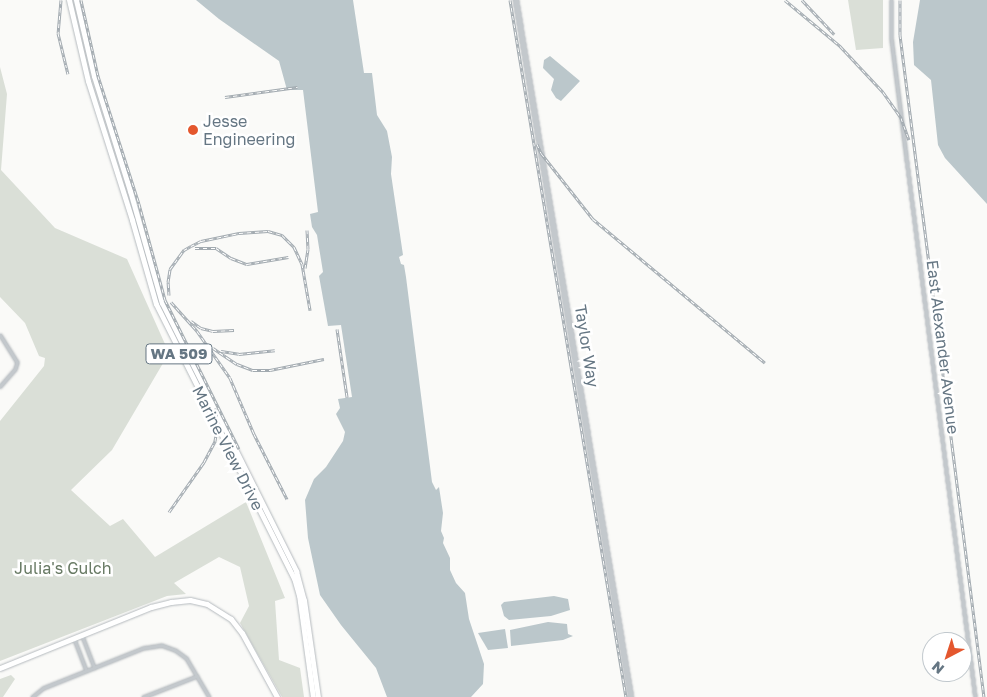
<!DOCTYPE html>
<style>
body{margin:0}
#map{position:relative;width:987px;height:697px;overflow:hidden;background:#fafaf8;font-family:"Golos Text",sans-serif}
div>[style]{position:absolute}
[style*='--x']{left:calc(var(--x)*1px);top:calc(var(--y)*1px);width:calc(var(--w)*1px);rotate:calc(var(--a)*1deg)}
.green>*{inset:0;background:#dadfd7}
.water>*{inset:0;background:#bbc7cb}
.roads{filter:drop-shadow(0 0 1px #b5babe) drop-shadow(0 0 1px #b5babe)}
.minor>*{height:3px;margin:-1.5px;padding:0 1.5px;transform-origin:1.5px;border-radius:1.5px;background:#c3c8cc}
.tertiary>*{height:4.5px;margin:-2.25px;padding:0 2.25px;transform-origin:2.25px;border-radius:2.25px;background:#c3c8cc}
.primary>*{height:5px;margin:-2.5px;padding:0 2.5px;transform-origin:2.5px;border-radius:2.5px;background:#fff}
.rail>*{height:3px;margin-top:-1.5px;transform-origin:0;background:repeating-linear-gradient(90deg,#fff 0 4px,#a2aab0 0 8px);box-sizing:border-box;border-block:1px solid #a2aab0}
.dots>*{width:14px;height:14px;translate:-50% -50%;box-sizing:border-box;border:2px solid #fff;border-radius:50%}
span{translate:-50% -50%;white-space:nowrap;text-align:center;line-height:1.15;-webkit-text-stroke:5px #fff;paint-order:stroke}
.shield-label span{padding:1px 4px;background:#fff;border:1px solid;border-radius:4px;-webkit-text-stroke-width:0}
.shield-label{font-size:15px;color:#657683;font-weight:700}
.poi-label{font-size:16px;color:#657683}
.left{translate:0 -50%;text-align:left}
.street-label{font-size:16px;color:#657683}
.park-label{font-size:16px;color:#687a64}
.north{position:absolute;left:922px;top:632px;width:50px;height:50px;box-sizing:border-box;background:#fff;border:1px solid #c1c8cd;border-radius:50%;rotate:220deg;font-size:14px;font-weight:700;line-height:20px;text-align:center;color:#657683}
.north::after{content:'';display:block;margin:auto;width:18px;height:22px;background:#e4572e;clip-path:polygon(50% 0,100% 100%,50% 72%,0 100%)}
</style>
<div id="map">
<div class="green">
<div style="clip-path:polygon(848px 0,883px 0,883px 48px,856px 50px)"></div>
<div style="clip-path:polygon(0 67px,7px 94px,1px 170px,55px 228px,127px 259px,169px 353px,112px 450px,71px 490px,110px 526px,123px 519px,155px 557px,246px 502px,285px 598px,275px 601px,279px 660px,300px 668px,304px 697px,282px 697px,240px 623px,249px 606px,240px 567px,219px 557px,174px 583px,186px 594px,167px 596px,0 661px,0 421px,44px 366px,45px 358px,39px 356px,25px 323px,0 297px)"></div>
<div style="clip-path:polygon(11px 675px,15px 679px,3px 697px,0 697px,0 679px)"></div>
</div>
<div class="water">
<div style="clip-path:polygon(196px 0,353px 0,364px 73px,372px 73px,377px 115px,387px 131px,392px 157px,391px 174px,403px 255px,399px 257px,401px 264px,404px 265px,406px 277px,432px 482px,436px 490px,439px 487px,443px 513px,441px 531px,444px 538px,443px 543px,450px 558px,450px 570px,456px 583px,465px 593px,469px 619px,484px 664px,483px 684px,471px 697px,387px 697px,376px 668px,341px 625px,320px 595px,308px 538px,305px 500px,314px 479px,326px 467px,343px 441px,345px 432px,336px 414px,340px 408px,338px 399px,352px 397px,341px 325px,328px 326px,319px 276px,323px 272px,317px 235px,312px 227px,310px 214px,318px 212px,303px 90px,287px 90px,279px 61px,219px 19px)"></div>
<div style="clip-path:polygon(920px 0,987px 0,987px 204px,945px 158px,938px 145px,931px 80px,914px 65px,913px 42px)"></div>
<div style="clip-path:polygon(550px 56px,580px 81px,561px 101px,556px 98px,551px 90px,554px 79px,543px 68px,544px 60px)"></div>
<div style="clip-path:polygon(554px 596px,568px 599px,570px 610px,551px 616px,509px 620px,504px 616px,501px 605px,504px 602px)"></div>
<div style="clip-path:polygon(548px 622px,567px 624px,568px 634px,573px 636px,563px 640px,511px 646px,510px 630px)"></div>
<div style="clip-path:polygon(505px 629px,508px 648px,488px 650px,478px 633px)"></div>
</div>
<div class="roads">
<div class="minor">
<div style="--x:891;--y:0;--w:38;--a:90"></div>
<div style="--x:891;--y:38;--w:120;--a:82.8"></div>
<div style="--x:906;--y:157;--w:544;--a:82.72"></div>
<div style="--x:0;--y:335;--w:32;--a:58"></div>
<div style="--x:17;--y:362;--w:7;--a:106"></div>
<div style="--x:15;--y:369;--w:23;--a:131"></div>
<div style="--x:82;--y:636;--w:34;--a:69"></div>
<div style="--x:74;--y:639;--w:34;--a:69"></div>
<div style="--x:32;--y:697;--w:14;--a:-39"></div>
<div style="--x:43;--y:688;--w:108;--a:-21.8"></div>
<div style="--x:143;--y:648;--w:18;--a:-9"></div>
<div style="--x:161;--y:645;--w:15;--a:20"></div>
<div style="--x:175;--y:650;--w:14;--a:36"></div>
<div style="--x:186;--y:658;--w:45;--a:59.5"></div>
<div style="--x:143;--y:697;--w:58;--a:-21.3"></div>
</div>
<div class="tertiary">
<div style="--x:516;--y:0;--w:706;--a:80.63"></div>
</div>
<div class="primary">
<div style="--x:69;--y:0;--w:83;--a:76.8"></div>
<div style="--x:88;--y:81;--w:146;--a:72.4"></div>
<div style="--x:132;--y:220;--w:87;--a:74.1"></div>
<div style="--x:156;--y:304;--w:307;--a:63.3"></div>
<div style="--x:294;--y:578;--w:18;--a:74"></div>
<div style="--x:299;--y:595;--w:103;--a:82.2"></div>
<div style="--x:76;--y:0;--w:78;--a:76.7"></div>
<div style="--x:94;--y:76;--w:121;--a:72.6"></div>
<div style="--x:130;--y:191;--w:116;--a:74.1"></div>
<div style="--x:162;--y:303;--w:300;--a:63.4"></div>
<div style="--x:296;--y:571;--w:30;--a:75"></div>
<div style="--x:304;--y:600;--w:98;--a:81.8"></div>
<div style="--x:0;--y:668;--w:163;--a:-22"></div>
<div style="--x:151;--y:607;--w:21;--a:-14"></div>
<div style="--x:171;--y:602;--w:19;--a:-6"></div>
<div style="--x:190;--y:600;--w:17;--a:13"></div>
<div style="--x:207;--y:604;--w:28;--a:32"></div>
<div style="--x:231;--y:619;--w:18;--a:52"></div>
<div style="--x:242;--y:633;--w:73;--a:61.3"></div>
</div>
</div>
<div class="rail">
<div style="--x:61;--y:0;--w:33;--a:95"></div>
<div style="--x:58;--y:33;--w:42;--a:76.3"></div>
<div style="--x:81;--y:0;--w:78;--a:77.4"></div>
<div style="--x:98;--y:76;--w:134;--a:72.2"></div>
<div style="--x:139;--y:204;--w:99;--a:74.8"></div>
<div style="--x:165;--y:300;--w:166;--a:63.6"></div>
<div style="--x:510;--y:0;--w:707;--a:80.55"></div>
<div style="--x:785;--y:0;--w:72;--a:39.9"></div>
<div style="--x:840;--y:46;--w:63;--a:46.9"></div>
<div style="--x:883;--y:92;--w:32;--a:55"></div>
<div style="--x:901;--y:118;--w:23;--a:70"></div>
<div style="--x:802;--y:0;--w:47;--a:46.7"></div>
<div style="--x:900;--y:0;--w:35;--a:90"></div>
<div style="--x:900;--y:35;--w:667;--a:82.77"></div>
<div style="--x:225;--y:97;--w:73;--a:-7.9"></div>
<div style="--x:537;--y:144;--w:10;--a:66"></div>
<div style="--x:541;--y:153;--w:84;--a:51.8"></div>
<div style="--x:593;--y:219;--w:224;--a:39.9"></div>
<div style="--x:195;--y:248;--w:21;--a:0"></div>
<div style="--x:216;--y:248;--w:18;--a:34"></div>
<div style="--x:231;--y:258;--w:17;--a:21"></div>
<div style="--x:247;--y:264;--w:42;--a:-9.7"></div>
<div style="--x:305;--y:268;--w:19;--a:-81"></div>
<div style="--x:308;--y:249;--w:19;--a:-93"></div>
<div style="--x:169;--y:295;--w:13;--a:-94"></div>
<div style="--x:168;--y:282;--w:13;--a:-81"></div>
<div style="--x:170;--y:269;--w:24;--a:-54"></div>
<div style="--x:184;--y:250;--w:8;--a:-30"></div>
<div style="--x:191;--y:246;--w:11;--a:-27"></div>
<div style="--x:201;--y:241;--w:39;--a:-12"></div>
<div style="--x:239;--y:233;--w:29;--a:-4"></div>
<div style="--x:268;--y:231;--w:15;--a:16"></div>
<div style="--x:282;--y:235;--w:17;--a:45"></div>
<div style="--x:294;--y:247;--w:19;--a:65"></div>
<div style="--x:302;--y:264;--w:47;--a:80.1"></div>
<div style="--x:171;--y:302;--w:39;--a:48"></div>
<div style="--x:197;--y:331;--w:57;--a:54.9"></div>
<div style="--x:230;--y:378;--w:61;--a:66.8"></div>
<div style="--x:254;--y:434;--w:73;--a:63.1"></div>
<div style="--x:191;--y:321;--w:12;--a:35"></div>
<div style="--x:201;--y:328;--w:12;--a:14"></div>
<div style="--x:213;--y:331;--w:21;--a:-3"></div>
<div style="--x:337;--y:329;--w:69;--a:81.6"></div>
<div style="--x:213;--y:348;--w:29;--a:34"></div>
<div style="--x:237;--y:364;--w:17;--a:21"></div>
<div style="--x:253;--y:370;--w:17;--a:0"></div>
<div style="--x:270;--y:370;--w:55;--a:-11.5"></div>
<div style="--x:221;--y:351;--w:18;--a:9"></div>
<div style="--x:239;--y:354;--w:36;--a:-6"></div>
<div style="--x:169;--y:512;--w:61;--a:-55"></div>
<div style="--x:204;--y:462;--w:24;--a:-62"></div>
<div style="--x:215;--y:441;--w:13;--a:-81"></div>
<div style="--x:217;--y:428;--w:20;--a:-93"></div>
</div>
<div class="dots">
<div style="left:193px;top:130px;background:#e4572e"></div>
</div>
<div class="shield-label">
<span style="left:179px;top:354px">WA 509</span>
</div>
<div class="poi-label">
<span class="left" style="left:203px;top:130px">Jesse<br>Engineering</span>
</div>
<div class="street-label">
<span style="left:587px;top:346px;rotate:81deg">Taylor Way</span>
<span style="left:943px;top:347px;rotate:83deg">East Alexander Avenue</span>
<span style="left:228px;top:448px;rotate:63deg">Marine View Drive</span>
</div>
<div class="park-label">
<span style="left:63px;top:568px">Julia's Gulch</span>
</div>
<div class="north">N</div>
</div>
